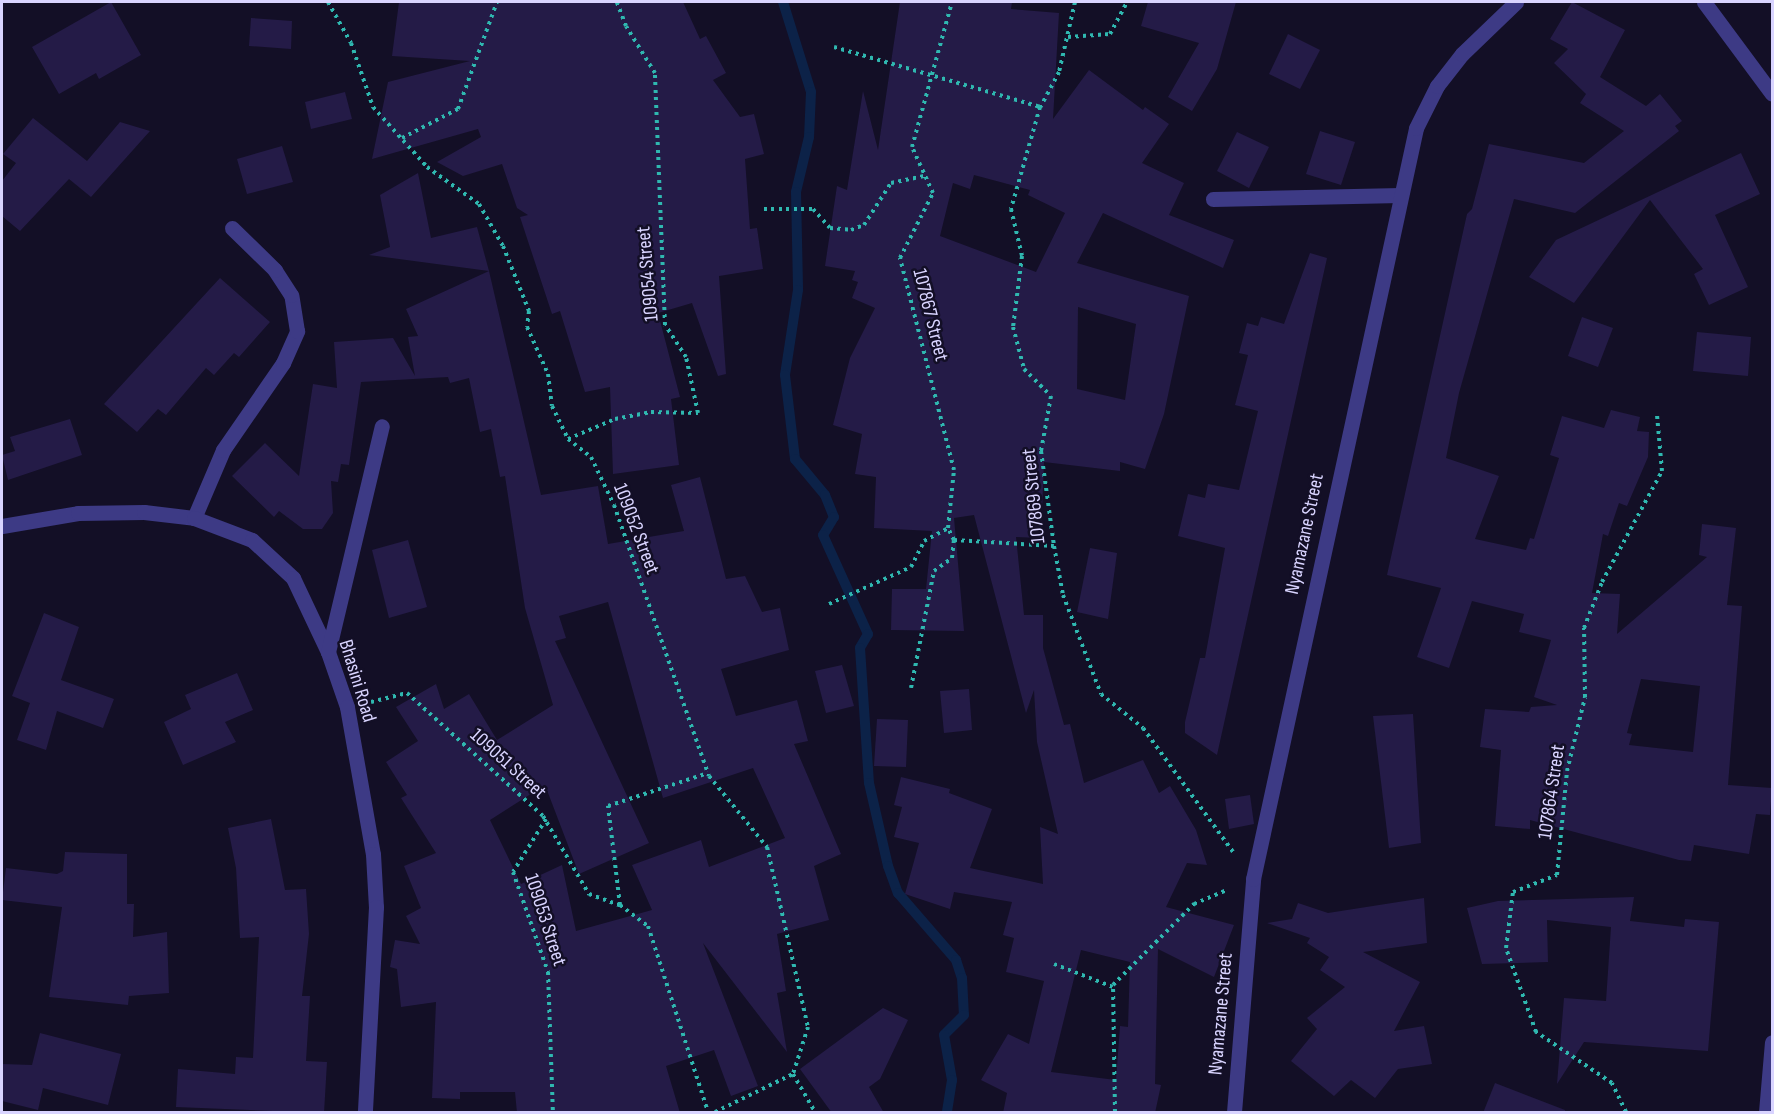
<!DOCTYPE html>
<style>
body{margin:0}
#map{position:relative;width:1774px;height:1114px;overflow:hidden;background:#130f26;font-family:"Sofia Sans Condensed",sans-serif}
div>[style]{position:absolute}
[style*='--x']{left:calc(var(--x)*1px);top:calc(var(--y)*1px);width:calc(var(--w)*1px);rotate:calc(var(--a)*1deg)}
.stream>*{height:10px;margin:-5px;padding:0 5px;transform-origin:5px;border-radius:5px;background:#0c2248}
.building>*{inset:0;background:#241b47}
.path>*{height:4px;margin-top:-2px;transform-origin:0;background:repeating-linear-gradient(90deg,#2fb8b0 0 3px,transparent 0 7.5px)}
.minor>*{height:15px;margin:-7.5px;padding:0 7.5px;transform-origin:7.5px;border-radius:7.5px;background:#3d3a85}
span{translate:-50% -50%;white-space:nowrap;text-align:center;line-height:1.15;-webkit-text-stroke:5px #130f26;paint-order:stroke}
.street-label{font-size:20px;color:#d9d4ff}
.frame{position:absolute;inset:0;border:3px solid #d9d4ff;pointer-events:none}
</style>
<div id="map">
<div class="stream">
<div style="--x:783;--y:2;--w:94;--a:72.7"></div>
<div style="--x:811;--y:92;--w:45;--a:92.5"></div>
<div style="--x:809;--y:137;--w:57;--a:103.3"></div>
<div style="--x:796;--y:192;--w:98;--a:88.8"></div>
<div style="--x:798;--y:290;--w:86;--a:98.7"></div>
<div style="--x:785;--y:375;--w:85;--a:83.2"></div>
<div style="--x:795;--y:459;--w:47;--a:50.2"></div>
<div style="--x:825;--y:495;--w:24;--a:68"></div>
<div style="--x:834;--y:517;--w:21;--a:121"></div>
<div style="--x:823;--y:535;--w:109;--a:65.6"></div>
<div style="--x:868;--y:634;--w:16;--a:120"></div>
<div style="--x:860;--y:648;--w:135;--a:86.2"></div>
<div style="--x:869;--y:783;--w:85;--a:77.1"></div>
<div style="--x:888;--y:866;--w:29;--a:70"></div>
<div style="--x:898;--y:893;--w:89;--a:49.1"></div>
<div style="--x:956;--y:960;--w:19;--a:72"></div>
<div style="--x:962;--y:978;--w:37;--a:87"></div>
<div style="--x:964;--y:1015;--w:28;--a:135"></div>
<div style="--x:944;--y:1035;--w:46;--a:79.9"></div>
<div style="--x:952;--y:1080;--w:32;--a:99"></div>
</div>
<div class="building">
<div style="clip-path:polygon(111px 2px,141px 55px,99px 79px,96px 73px,59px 94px,32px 47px)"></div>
<div style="clip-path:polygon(399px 2px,683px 2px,700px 39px,706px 36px,726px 73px,713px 80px,740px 117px,754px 114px,764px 154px,745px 159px,750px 229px,757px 228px,763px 269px,719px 276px,726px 374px,718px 376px,692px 303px,658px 313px,680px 397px,671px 399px,679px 465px,613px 474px,610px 387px,585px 392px,560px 311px,552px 314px,520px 217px,528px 215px,517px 208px,502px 164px,463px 176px,437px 162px,481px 137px,478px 129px,372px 159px,388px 82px,470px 61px,392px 56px)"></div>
<div style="clip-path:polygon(evenodd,900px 2px,1012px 2px,1011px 9px,1059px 13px,1053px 119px,1089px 70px,1143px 110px,1145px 107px,1169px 124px,1142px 163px,1184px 183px,1169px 215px,1234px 240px,1223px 268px,1103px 213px,1077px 263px,1189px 296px,1164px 414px,1145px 469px,1120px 462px,1120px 471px,1044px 462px,1041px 538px,1016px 537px,1024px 615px,1043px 615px,1043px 648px,1064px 725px,1070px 724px,1084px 783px,1143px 760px,1159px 793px,1170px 786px,1196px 830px,1207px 865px,1187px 863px,1166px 907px,1234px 925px,1214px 977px,1158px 949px,1155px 1084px,1161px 1085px,1155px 1113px,1003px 1113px,1007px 1093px,981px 1080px,1008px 1034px,1029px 1044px,1044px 981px,1006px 972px,1014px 938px,1003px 935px,1012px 902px,954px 892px,950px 909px,905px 894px,919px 843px,894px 837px,902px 807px,894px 805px,901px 777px,950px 789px,949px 793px,992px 809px,970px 868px,1043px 884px,1040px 827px,1058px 834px,1037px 742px,1034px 690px,1026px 713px,974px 515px,954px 518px,964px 631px,891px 630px,892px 589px,926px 589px,932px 531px,874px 528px,876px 477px,855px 474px,862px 434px,833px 425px,850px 358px,875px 308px,852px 298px,858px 282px,852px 280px,855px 271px,825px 266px,837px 186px,847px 190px,863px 91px,878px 150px,900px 2px,974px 175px,1030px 190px,1028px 195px,1065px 213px,1036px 272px,940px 236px,953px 183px,970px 189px,974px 175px,900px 2px,1078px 307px,1136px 324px,1125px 400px,1077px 389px,1078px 307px,900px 2px,1081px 950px,1130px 962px,1128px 1027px,1120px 1026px,1116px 1080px,1051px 1072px,1081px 950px)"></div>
<div style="clip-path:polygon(1148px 2px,1236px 2px,1217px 69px,1192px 111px,1168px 97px,1199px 43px,1141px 26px)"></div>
<div style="clip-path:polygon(evenodd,1572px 2px,1625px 30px,1600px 77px,1646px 106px,1660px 94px,1682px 121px,1675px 126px,1679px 131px,1575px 213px,1514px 199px,1459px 393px,1446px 458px,1499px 476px,1475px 539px,1526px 550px,1530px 538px,1534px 539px,1559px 458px,1550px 455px,1562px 416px,1604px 428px,1611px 410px,1640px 417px,1637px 431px,1649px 432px,1648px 457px,1627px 506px,1619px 503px,1608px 536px,1603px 534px,1592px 593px,1620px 594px,1617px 634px,1707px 557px,1699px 555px,1702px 524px,1736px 528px,1727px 605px,1742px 606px,1728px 785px,1772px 788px,1770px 815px,1756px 814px,1749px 854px,1694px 845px,1691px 861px,1679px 860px,1530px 820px,1530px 829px,1495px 826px,1501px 750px,1480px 747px,1485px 709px,1529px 712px,1531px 707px,1557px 705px,1534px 697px,1551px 640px,1519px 632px,1524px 614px,1472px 601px,1449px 668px,1417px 657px,1441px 588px,1387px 575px,1467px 214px,1472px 209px,1489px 144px,1584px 163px,1624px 131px,1580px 103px,1586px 94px,1554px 63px,1568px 49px,1550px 39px,1572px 2px,1641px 679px,1700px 686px,1693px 752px,1629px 745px,1632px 734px,1627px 733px,1641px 679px)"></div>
<div style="clip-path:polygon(251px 18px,292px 21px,291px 49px,249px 46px)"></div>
<div style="clip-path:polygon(1288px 34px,1320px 50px,1300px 89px,1269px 74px)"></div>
<div style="clip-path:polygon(345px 92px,352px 119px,311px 129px,305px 102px)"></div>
<div style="clip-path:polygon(33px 118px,87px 161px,120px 122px,150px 131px,91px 197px,69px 179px,20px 231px,2px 216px,2px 181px,16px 163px,3px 154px)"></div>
<div style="clip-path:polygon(1320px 131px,1355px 142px,1341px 185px,1306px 174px)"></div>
<div style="clip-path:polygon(1237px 132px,1269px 147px,1249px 188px,1217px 171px)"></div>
<div style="clip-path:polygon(282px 146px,293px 182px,247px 194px,237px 159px)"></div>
<div style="clip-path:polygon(1741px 153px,1760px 194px,1715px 215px,1748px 287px,1709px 305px,1694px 274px,1703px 269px,1650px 200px,1574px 303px,1529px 277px,1556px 240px)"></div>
<div style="clip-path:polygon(418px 173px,431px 238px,477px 227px,489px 271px,369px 255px,390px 247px,380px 195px)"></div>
<div style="clip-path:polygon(1310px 253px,1327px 258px,1217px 755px,1185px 733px,1185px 722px,1200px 658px,1205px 658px,1225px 548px,1178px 536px,1188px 494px,1205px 498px,1208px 484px,1239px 490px,1258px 411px,1235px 405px,1248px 355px,1239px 353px,1247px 323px,1258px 326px,1261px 317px,1284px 324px)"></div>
<div style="clip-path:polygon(evenodd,489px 271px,541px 495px,598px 486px,608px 544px,684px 531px,671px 485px,700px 477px,726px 579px,745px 576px,762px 612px,780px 608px,789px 650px,721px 669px,736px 716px,797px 700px,808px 741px,794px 744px,841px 854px,814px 866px,829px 920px,777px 934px,786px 991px,777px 993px,787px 1052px,703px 943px,758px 1086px,731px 1096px,714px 1050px,666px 1066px,680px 1113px,517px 1113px,515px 1092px,460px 1092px,460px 1099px,432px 1098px,436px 1002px,401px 1007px,397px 969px,390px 967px,395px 940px,420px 944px,406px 916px,421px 908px,404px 866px,436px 853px,401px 798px,407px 795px,386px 762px,418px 741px,396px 707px,436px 684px,444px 709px,469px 694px,497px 740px,553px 705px,525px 608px,505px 476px,500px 477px,491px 429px,480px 432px,469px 378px,450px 383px,448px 377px,361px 382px,349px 465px,341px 464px,338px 482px,331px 481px,333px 513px,322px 529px,303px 529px,279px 511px,274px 517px,232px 476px,265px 443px,299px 476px,313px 384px,337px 388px,334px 342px,393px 338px,415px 376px,408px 337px,418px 336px,406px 309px,489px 271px,608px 602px,663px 798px,753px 768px,785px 838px,709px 867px,701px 840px,632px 865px,652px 910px,576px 931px,562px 865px,521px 884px,490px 820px,545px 785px,579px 874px,649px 843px,555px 641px,566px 638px,559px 616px,608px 602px)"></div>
<div style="clip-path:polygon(220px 278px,270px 322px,239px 357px,234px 353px,214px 375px,206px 368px,166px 415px,158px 409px,137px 432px,104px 404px)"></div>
<div style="clip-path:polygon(1582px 317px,1613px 328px,1598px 367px,1568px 356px)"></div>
<div style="clip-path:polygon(1697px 332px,1751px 337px,1748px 376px,1693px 371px)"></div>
<div style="clip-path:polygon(70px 419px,82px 455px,8px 480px,2px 455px,15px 451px,10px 437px)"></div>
<div style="clip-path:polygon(408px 540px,427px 607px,389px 618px,372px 550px)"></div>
<div style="clip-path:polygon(1090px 548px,1117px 553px,1108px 619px,1077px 612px)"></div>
<div style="clip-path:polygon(44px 613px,79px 627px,61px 680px,114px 699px,103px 728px,57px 711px,46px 750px,17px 740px,30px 703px,12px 696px)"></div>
<div style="clip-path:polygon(842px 665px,854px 706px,826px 713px,815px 671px)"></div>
<div style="clip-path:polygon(237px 673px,253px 710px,225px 722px,236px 742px,183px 765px,164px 722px,191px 709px,185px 695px)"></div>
<div style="clip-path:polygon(969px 689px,972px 730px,944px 733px,940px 691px)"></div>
<div style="clip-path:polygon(1413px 714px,1421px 843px,1389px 848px,1373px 716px)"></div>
<div style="clip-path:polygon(877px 719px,908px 720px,906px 767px,874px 766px)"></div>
<div style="clip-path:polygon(1250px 795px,1254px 824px,1229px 829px,1225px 799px)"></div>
<div style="clip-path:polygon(271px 819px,285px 890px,306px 889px,309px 934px,302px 996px,310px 996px,306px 1061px,327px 1062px,324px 1113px,176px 1107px,178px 1069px,235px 1074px,236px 1057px,253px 1058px,259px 937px,240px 938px,236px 868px,228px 828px)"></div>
<div style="clip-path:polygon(65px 852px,127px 854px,127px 904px,134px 904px,133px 937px,167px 932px,169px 993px,129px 996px,128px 1005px,49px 997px,62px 907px,2px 900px,6px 868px,57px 874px,63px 871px)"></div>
<div style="clip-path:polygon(1634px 897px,1630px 921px,1684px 927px,1685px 919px,1719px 922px,1708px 1051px,1584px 1042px,1557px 1084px,1564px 998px,1606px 1001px,1611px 927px,1547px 920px,1548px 962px,1482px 964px,1467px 908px,1498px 901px)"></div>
<div style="clip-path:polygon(1424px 898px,1427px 943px,1363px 952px,1420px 982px,1394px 1031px,1424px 1026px,1432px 1064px,1398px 1069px,1375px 1098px,1351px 1080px,1334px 1096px,1291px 1061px,1317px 1029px,1307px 1018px,1345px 987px,1320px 970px,1329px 957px,1307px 943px,1310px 938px,1267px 923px,1292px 919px,1298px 903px,1328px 913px)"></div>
<div style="clip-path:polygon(883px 1008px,908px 1020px,880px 1079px,869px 1087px,884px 1113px,832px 1113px,800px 1069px)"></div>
<div style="clip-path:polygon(40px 1033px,121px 1054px,108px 1105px,43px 1088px,38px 1110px,2px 1101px,2px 1064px,32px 1065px)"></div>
<div style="clip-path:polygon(1495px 1083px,1565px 1110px,1565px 1113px,1483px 1113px)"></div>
</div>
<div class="path">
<div style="--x:328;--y:2;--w:47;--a:60.7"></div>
<div style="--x:351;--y:43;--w:68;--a:71"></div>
<div style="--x:373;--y:107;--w:81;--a:48"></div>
<div style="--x:427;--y:167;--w:64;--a:35.4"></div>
<div style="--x:479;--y:204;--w:48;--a:60.3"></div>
<div style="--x:503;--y:246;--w:70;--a:68.2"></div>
<div style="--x:529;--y:311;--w:16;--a:97"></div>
<div style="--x:527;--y:327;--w:51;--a:65.9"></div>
<div style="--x:548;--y:374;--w:32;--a:83"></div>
<div style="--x:552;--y:406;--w:37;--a:64"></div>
<div style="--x:568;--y:439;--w:29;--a:38"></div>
<div style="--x:591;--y:457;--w:53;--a:64.4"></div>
<div style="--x:614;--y:505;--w:287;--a:70.7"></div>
<div style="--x:709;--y:776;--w:92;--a:50.8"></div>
<div style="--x:767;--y:847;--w:185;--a:77.2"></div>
<div style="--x:808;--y:1027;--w:49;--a:107.7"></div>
<div style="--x:793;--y:1074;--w:44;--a:59.9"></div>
<div style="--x:1075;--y:2;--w:72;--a:102.9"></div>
<div style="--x:1059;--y:72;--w:40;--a:118"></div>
<div style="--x:1040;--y:107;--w:106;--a:105.9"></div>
<div style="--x:1011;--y:209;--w:48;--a:76.8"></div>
<div style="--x:1022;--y:256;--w:72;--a:97.2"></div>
<div style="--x:1013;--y:327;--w:43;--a:75.3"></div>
<div style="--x:1024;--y:369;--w:38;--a:45"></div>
<div style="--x:1051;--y:396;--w:56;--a:100.3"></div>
<div style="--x:1041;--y:451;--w:96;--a:82.2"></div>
<div style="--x:1054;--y:546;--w:50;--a:79.6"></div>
<div style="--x:1063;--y:595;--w:106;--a:69"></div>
<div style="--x:1101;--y:694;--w:54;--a:39"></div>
<div style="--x:1143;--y:728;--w:153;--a:54"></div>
<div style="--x:1068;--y:37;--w:42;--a:-4.1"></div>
<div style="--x:1110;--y:34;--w:36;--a:-62"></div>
<div style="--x:834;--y:47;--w:215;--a:16.2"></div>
<div style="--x:402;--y:138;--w:63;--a:-27.4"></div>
<div style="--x:458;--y:109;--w:114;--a:-70"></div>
<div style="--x:764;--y:209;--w:49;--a:0"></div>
<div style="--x:813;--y:209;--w:25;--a:48"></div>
<div style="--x:830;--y:228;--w:21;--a:5"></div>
<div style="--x:851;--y:230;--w:14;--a:-21"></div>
<div style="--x:864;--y:225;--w:50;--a:-57.3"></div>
<div style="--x:891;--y:183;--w:35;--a:-12"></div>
<div style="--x:568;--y:439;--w:51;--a:-23.1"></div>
<div style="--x:615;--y:419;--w:37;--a:-11"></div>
<div style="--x:651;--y:412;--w:47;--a:1.2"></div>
<div style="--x:698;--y:413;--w:57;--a:-102.1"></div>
<div style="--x:686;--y:357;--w:38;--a:-123"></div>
<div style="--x:665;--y:325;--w:252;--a:-92.3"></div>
<div style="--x:655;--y:73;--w:55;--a:-121.7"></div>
<div style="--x:626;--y:26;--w:26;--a:-111"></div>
<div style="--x:954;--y:540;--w:100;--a:3.4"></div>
<div style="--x:829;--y:604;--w:90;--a:-24.3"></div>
<div style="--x:911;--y:567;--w:29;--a:-63"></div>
<div style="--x:924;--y:541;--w:27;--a:-28"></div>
<div style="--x:911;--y:688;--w:119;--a:-78.9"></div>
<div style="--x:934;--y:571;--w:22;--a:-36"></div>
<div style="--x:952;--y:558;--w:18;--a:-84"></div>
<div style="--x:954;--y:540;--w:13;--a:-117"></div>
<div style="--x:948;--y:528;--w:58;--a:-84.1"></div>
<div style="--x:954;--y:470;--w:219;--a:-104.3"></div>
<div style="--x:900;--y:258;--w:73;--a:-63.1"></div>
<div style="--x:933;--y:193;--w:51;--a:-114.5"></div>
<div style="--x:912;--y:147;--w:150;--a:-74.6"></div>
<div style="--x:371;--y:702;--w:37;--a:-14"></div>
<div style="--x:407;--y:693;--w:183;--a:42.1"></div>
<div style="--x:543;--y:816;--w:91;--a:59.5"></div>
<div style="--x:589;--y:894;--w:33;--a:20"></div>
<div style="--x:620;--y:905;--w:35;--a:37"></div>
<div style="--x:648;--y:926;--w:195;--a:72.1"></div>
<div style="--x:546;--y:819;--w:62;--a:121.9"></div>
<div style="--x:513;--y:872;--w:106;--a:70.7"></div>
<div style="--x:548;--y:972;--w:140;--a:88"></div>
<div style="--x:620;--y:905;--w:100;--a:-96.9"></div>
<div style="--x:608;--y:806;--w:105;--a:-18.3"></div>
<div style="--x:1054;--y:964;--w:63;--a:21.3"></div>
<div style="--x:715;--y:1112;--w:87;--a:-26"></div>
<div style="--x:1115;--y:1112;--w:127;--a:-90.9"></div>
<div style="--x:1113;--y:985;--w:115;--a:-45"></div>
<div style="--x:1194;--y:904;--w:36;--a:-23"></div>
<div style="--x:1626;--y:1112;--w:32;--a:-116"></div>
<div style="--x:1612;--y:1083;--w:92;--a:-146.1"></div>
<div style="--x:1536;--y:1032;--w:89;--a:-109.7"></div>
<div style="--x:1506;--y:948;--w:56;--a:-82.9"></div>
<div style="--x:1513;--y:892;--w:47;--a:-21.1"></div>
<div style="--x:1557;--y:875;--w:104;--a:-84.5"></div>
<div style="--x:1567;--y:771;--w:76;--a:-76.3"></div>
<div style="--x:1585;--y:697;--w:69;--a:-90.8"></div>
<div style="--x:1584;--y:628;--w:49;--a:-68.6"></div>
<div style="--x:1602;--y:582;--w:126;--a:-61.6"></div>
<div style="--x:1662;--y:471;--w:56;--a:-95.1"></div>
</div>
<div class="minor">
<div style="--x:1704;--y:2;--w:114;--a:53.5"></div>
<div style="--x:1213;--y:199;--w:188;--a:-1.2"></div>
<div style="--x:194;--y:518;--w:74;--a:-66.9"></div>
<div style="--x:223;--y:450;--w:106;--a:-55.4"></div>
<div style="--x:283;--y:363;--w:35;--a:-66"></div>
<div style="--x:297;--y:331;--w:36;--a:-99"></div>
<div style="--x:291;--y:295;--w:30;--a:-123"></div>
<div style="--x:275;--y:270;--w:60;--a:-135.7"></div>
<div style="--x:2;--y:526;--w:77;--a:-9.7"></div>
<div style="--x:78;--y:513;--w:66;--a:-0.9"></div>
<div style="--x:144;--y:512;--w:50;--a:6.8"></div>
<div style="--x:194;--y:518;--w:62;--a:20.8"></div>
<div style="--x:252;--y:540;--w:56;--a:42.8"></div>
<div style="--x:293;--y:578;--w:82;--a:64.7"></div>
<div style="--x:328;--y:652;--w:58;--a:70.9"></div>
<div style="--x:347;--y:707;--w:149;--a:80"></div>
<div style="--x:373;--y:854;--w:53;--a:86.8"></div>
<div style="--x:376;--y:907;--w:205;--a:93.1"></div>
<div style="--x:328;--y:652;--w:232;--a:-76.6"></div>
<div style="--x:1234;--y:1112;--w:234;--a:-85.3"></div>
<div style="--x:1253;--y:879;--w:768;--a:-77.75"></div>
<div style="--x:1416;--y:128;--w:47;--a:-63.4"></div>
<div style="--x:1437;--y:86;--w:41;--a:-52"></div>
<div style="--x:1462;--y:54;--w:75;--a:-43.9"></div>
<div style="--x:1766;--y:1112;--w:70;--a:-85.1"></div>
</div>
<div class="street-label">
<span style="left:648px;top:274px;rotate:-95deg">109054 Street</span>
<span style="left:930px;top:315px;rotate:76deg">107867 Street</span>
<span style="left:1034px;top:496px;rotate:-96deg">107869 Street</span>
<span style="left:636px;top:529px;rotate:69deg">109052 Street</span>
<span style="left:1305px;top:534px;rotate:-78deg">Nyamazane Street</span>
<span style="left:357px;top:681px;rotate:73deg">Bhasini Road</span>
<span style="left:508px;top:764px;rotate:42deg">109051 Street</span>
<span style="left:1552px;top:792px;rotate:-82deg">107864 Street</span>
<span style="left:545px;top:920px;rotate:72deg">109053 Street</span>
<span style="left:1221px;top:1014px;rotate:-85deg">Nyamazane Street</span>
</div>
<div class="frame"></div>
</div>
